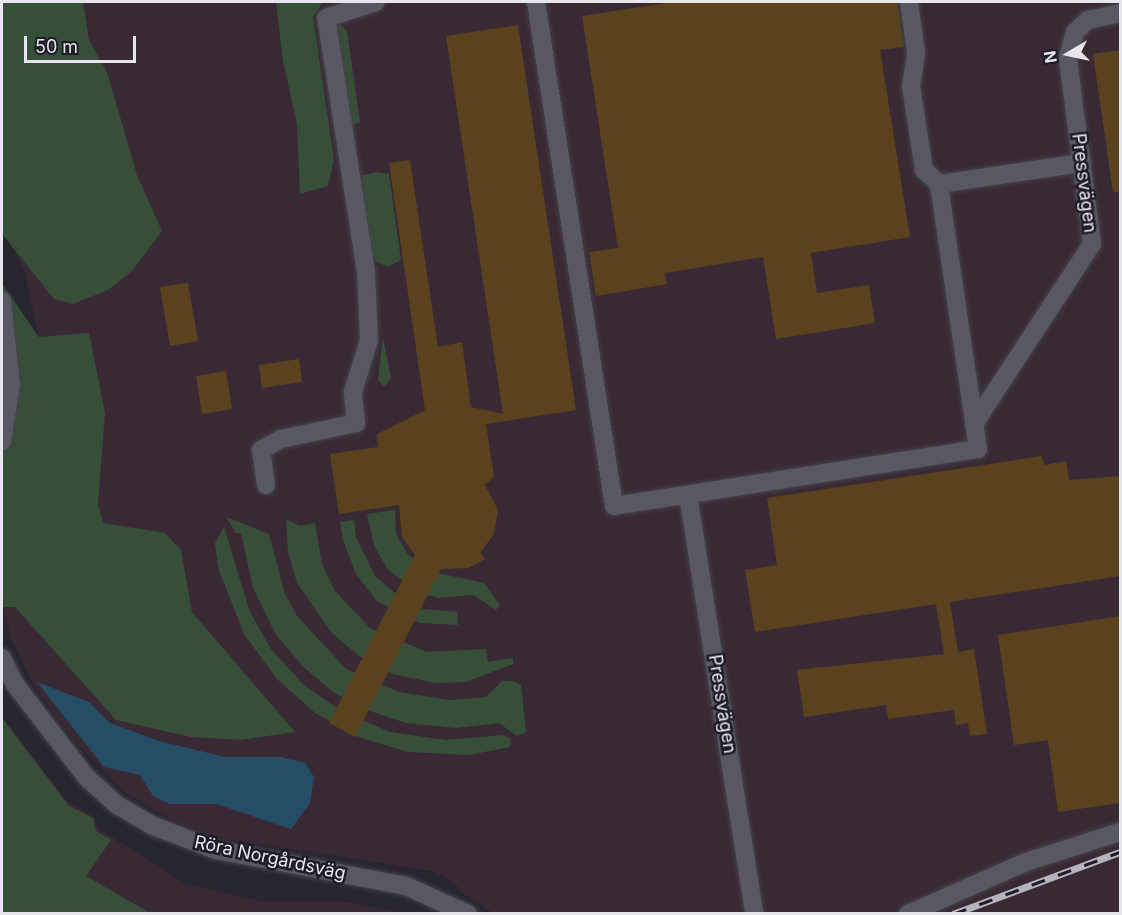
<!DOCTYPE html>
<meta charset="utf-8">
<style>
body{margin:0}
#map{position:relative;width:1122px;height:915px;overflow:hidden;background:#27262f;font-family:Inter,sans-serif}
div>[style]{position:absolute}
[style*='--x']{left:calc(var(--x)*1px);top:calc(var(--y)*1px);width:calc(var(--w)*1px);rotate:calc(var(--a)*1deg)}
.industrial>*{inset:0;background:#392934}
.green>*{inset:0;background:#374f38}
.water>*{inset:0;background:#264d66}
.building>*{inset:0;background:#5a421e}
.roads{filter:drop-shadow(0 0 2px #44434a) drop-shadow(0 0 2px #44434a)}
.minor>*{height:18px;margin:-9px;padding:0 9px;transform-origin:9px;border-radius:9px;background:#585762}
.rail>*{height:7px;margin-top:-3.5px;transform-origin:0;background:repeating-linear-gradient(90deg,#1d1c25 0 14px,#b5b4bc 0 28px);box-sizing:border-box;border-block:2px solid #b5b4bc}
span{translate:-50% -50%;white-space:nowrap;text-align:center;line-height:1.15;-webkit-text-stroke:5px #1d1c25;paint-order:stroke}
.street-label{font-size:18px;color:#e7e6ed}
.frame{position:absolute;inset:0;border:3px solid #e7e6ed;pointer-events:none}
.north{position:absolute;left:1038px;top:24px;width:60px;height:60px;-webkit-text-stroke:4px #1d1c25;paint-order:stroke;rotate:261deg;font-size:16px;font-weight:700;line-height:24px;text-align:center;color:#e7e6ed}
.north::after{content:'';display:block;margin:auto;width:21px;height:27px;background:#e7e6ed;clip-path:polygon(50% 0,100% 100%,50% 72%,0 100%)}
.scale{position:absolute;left:24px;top:36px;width:112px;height:27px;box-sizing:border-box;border:3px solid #e7e6ed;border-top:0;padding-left:8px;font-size:18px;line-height:21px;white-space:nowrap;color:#e7e6ed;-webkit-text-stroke:4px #1d1c25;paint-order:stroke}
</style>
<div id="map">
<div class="industrial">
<div style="clip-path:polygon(2px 2px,1120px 2px,1120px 913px,493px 913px,462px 893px,454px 882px,432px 871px,226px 839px,180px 824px,124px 792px,71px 737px,34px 686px,11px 638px,2px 602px,42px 351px,25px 273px,5px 231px)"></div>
<div style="clip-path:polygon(2px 716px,67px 801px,94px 817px,99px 829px,185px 884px,260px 901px,346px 902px,402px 913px,2px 913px)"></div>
</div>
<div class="green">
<div style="clip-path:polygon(2px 2px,83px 2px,89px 40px,107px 72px,137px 175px,162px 231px,132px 271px,108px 290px,73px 304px,54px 299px,2px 234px)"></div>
<div style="clip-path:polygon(276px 2px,323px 2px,313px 17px,334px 159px,328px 186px,300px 194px,297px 124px,283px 61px)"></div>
<div style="clip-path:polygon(340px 24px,347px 31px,360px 122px,351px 126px,334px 29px)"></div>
<div style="clip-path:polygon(378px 172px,389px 174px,401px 260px,388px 267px,377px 262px,364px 243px,354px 177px)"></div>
<div style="clip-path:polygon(2px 284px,39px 337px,89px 333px,105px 413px,98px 504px,103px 523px,165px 533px,181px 550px,192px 612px,295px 732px,241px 740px,191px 737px,116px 720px,15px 607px,2px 607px)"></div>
<div style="clip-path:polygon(383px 337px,391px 378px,384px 387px,378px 379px)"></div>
<div style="clip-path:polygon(395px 510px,396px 534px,408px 555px,433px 572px,484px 583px,500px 605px,496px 610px,474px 595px,439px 598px,419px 592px,388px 570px,374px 545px,367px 514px)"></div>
<div style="clip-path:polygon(226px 517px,269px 534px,285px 594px,297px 616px,346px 669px,399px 692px,449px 700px,486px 697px,502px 681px,514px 681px,521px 685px,526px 732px,517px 736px,499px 723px,456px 728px,406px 723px,364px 709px,333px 692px,302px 666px,275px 633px,253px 588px,241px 533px,236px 533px)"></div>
<div style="clip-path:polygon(286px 519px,300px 526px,315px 523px,322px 564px,335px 591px,370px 628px,427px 652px,486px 649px,488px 662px,513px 658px,513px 664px,466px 682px,435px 683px,393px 674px,359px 656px,331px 632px,297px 583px,288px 552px)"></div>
<div style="clip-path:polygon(354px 520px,356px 537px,375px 576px,403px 600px,423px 609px,457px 612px,458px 625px,420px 623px,377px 601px,356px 574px,343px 540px,340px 522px)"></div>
<div style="clip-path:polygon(224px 527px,250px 612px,271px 649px,305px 686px,343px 712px,390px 732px,446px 740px,503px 735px,511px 739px,510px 747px,469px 755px,408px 752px,359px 737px,315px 713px,277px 679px,244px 634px,218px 568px,215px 543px)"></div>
<div style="clip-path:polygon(2px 718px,69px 806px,93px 818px,96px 831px,111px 840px,86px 876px,150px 913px,2px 913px)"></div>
</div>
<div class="water">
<div style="clip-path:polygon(37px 682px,89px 702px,110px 723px,159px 741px,225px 757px,281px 757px,305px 763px,314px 777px,310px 803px,291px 829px,216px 804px,169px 804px,153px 796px,140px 775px,104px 767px)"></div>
</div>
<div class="building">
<div style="clip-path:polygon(673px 2px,898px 2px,904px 47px,880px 50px,910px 237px,811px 253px,817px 293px,869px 285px,875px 323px,776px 339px,763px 257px,665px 273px,667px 284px,596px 296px,589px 252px,618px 248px,582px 16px)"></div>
<div style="clip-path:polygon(518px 25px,576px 410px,486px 424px,494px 477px,485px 485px,498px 510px,494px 534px,480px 553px,485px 559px,468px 568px,441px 569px,355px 737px,329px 723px,415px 555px,402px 537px,399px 505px,339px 514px,330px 454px,378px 447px,377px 434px,425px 410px,389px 163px,410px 160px,438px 347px,462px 342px,471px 407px,503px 414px,446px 36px)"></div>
<div style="clip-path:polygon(1120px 50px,1120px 192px,1113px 192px,1093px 54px)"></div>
<div style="clip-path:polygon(188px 283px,198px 341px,170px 346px,160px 287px)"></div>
<div style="clip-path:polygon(299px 359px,302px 382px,262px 388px,259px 365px)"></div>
<div style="clip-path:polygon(226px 371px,232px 409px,202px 414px,196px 376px)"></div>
<div style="clip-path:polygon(1042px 456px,1044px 465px,1066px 461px,1069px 480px,1120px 476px,1120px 576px,950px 602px,958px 652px,974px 649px,987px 734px,970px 736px,968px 723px,956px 725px,954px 710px,888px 719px,886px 705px,804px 717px,797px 670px,944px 654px,936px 604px,755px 632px,745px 570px,777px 565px,767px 498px)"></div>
<div style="clip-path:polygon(1120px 616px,1120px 803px,1058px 812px,1048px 740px,1014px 745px,998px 635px)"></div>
</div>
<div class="roads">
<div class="minor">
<div style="--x:536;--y:2;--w:510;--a:81.2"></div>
<div style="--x:614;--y:506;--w:368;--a:-8.9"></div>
<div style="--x:978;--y:449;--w:268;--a:-98.4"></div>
<div style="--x:939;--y:184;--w:21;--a:-137"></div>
<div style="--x:924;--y:170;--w:85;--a:-98.8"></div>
<div style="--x:911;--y:86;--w:33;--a:-81"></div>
<div style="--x:916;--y:53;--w:51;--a:-97.8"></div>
<div style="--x:939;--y:184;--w:145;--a:-8.4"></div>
<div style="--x:2;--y:301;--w:84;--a:83.9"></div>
<div style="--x:11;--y:385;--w:57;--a:99.1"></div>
<div style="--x:974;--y:424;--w:215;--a:-56.8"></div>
<div style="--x:1092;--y:244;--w:188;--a:-97.4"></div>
<div style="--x:1068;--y:58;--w:27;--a:-75"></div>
<div style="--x:1075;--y:32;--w:18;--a:-43"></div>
<div style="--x:1088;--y:20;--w:33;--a:-12"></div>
<div style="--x:266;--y:485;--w:35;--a:-98"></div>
<div style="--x:261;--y:450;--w:23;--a:-29"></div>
<div style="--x:281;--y:439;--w:77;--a:-12"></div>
<div style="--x:356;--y:423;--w:31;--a:-96"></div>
<div style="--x:353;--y:392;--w:54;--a:-72.9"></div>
<div style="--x:369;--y:340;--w:68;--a:-92.5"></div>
<div style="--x:366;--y:272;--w:257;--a:-98.9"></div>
<div style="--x:326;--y:18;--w:52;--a:-17.7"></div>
<div style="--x:688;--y:495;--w:424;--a:81"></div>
<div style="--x:2;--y:658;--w:28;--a:64"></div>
<div style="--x:14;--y:683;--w:118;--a:52.5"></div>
<div style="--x:86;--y:777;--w:42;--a:42.1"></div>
<div style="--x:117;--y:805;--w:39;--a:30"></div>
<div style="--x:151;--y:825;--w:70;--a:21"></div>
<div style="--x:216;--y:850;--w:193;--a:10.7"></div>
<div style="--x:406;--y:886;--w:68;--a:24.3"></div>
<div style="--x:908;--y:914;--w:129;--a:-23.8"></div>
<div style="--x:1026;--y:862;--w:99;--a:-17.7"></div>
</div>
</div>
<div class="rail">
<div style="--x:953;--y:914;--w:178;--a:-20.4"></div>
</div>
<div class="street-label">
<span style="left:1084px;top:183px;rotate:83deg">Pressvägen</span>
<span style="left:722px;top:704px;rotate:81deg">Pressvägen</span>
<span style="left:270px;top:858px;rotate:12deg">Röra Norgårdsväg</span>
</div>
<div class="frame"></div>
<div class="north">N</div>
<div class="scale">50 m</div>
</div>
